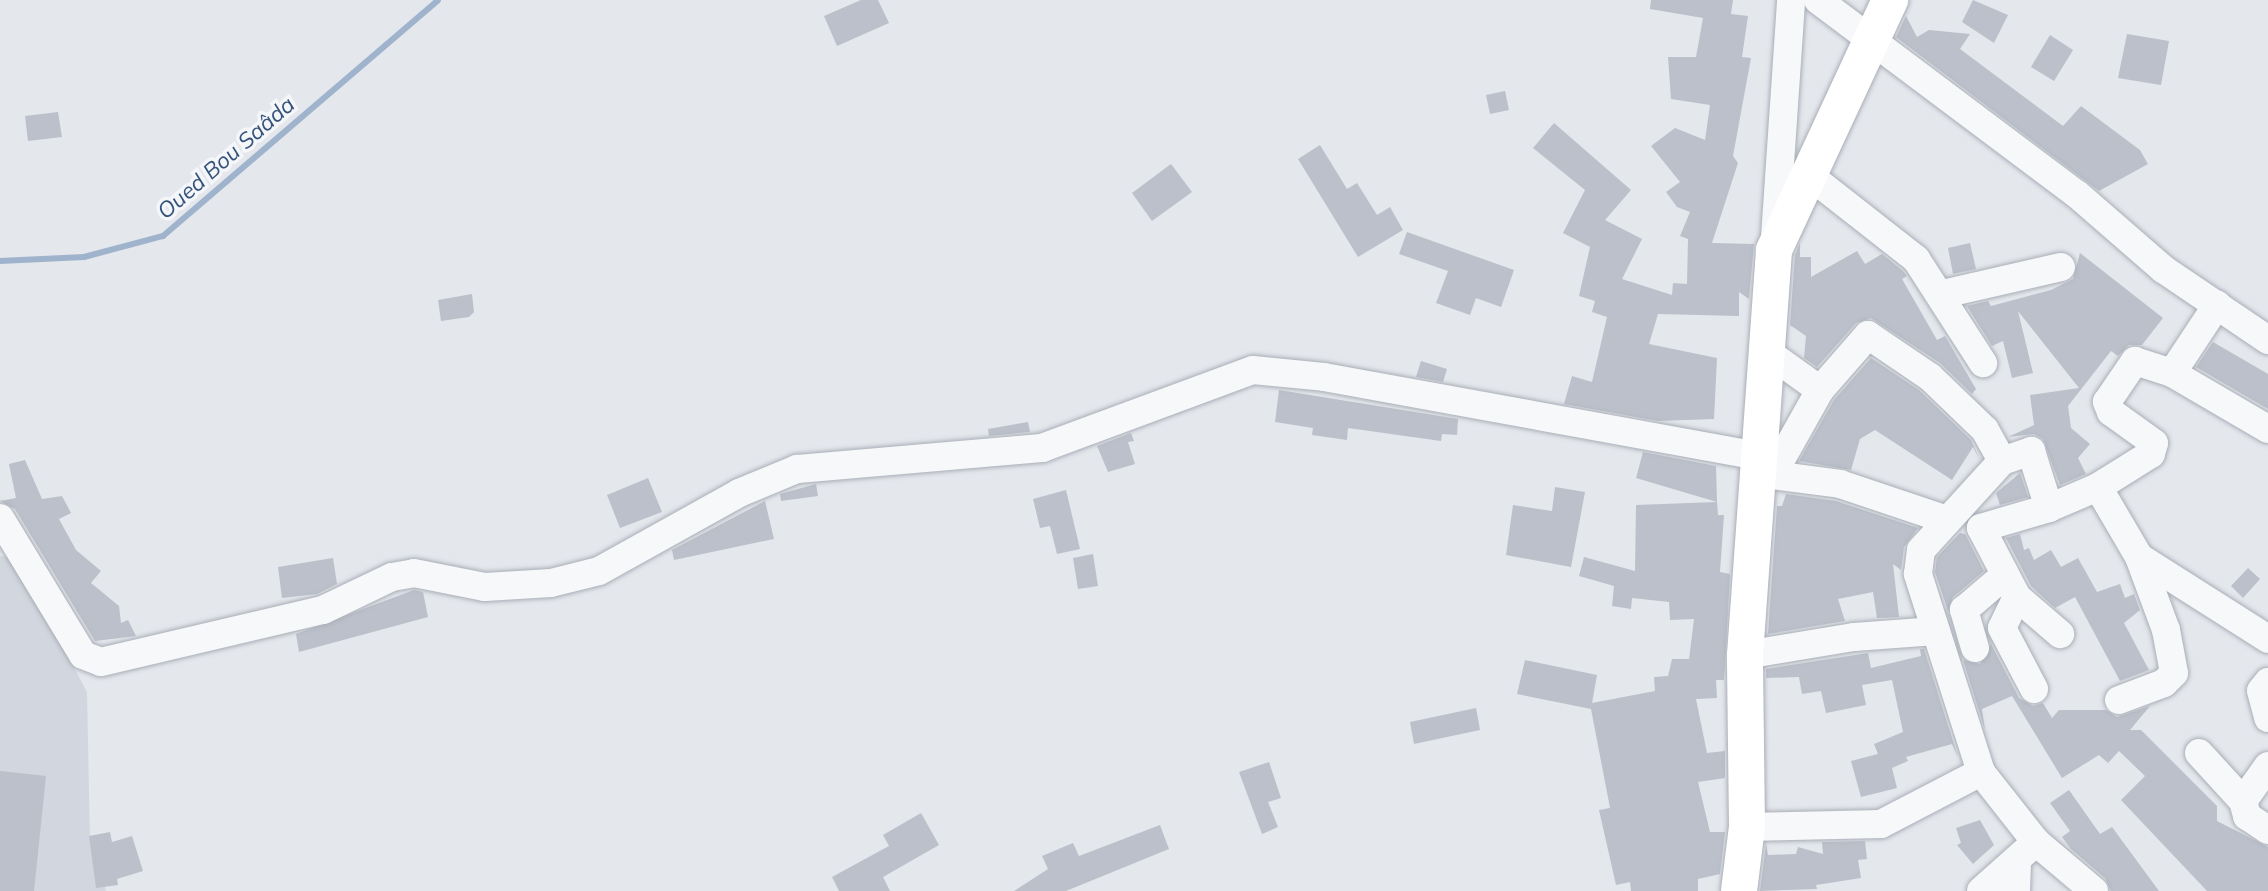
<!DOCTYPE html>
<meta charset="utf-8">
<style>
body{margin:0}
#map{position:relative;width:2268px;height:891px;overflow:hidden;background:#e4e7ec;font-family:Mulish,sans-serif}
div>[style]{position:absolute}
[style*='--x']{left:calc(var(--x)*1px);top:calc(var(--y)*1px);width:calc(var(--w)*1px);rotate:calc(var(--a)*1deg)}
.built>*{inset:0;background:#d2d6de}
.stream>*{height:6px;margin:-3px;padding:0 3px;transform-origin:3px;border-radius:3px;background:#9fb4cc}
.building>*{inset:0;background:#bbc0ca}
.roads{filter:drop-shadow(0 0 2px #a9aeb7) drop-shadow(0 0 2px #a9aeb7)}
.minor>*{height:28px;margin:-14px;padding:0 14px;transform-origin:14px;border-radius:14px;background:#f7f8fa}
.major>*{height:36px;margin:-18px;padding:0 18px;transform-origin:18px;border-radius:18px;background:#fff}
span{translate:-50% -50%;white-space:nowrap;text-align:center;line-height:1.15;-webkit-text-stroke:7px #f4f6f9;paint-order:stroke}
.water-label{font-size:22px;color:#34527a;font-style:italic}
</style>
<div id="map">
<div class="built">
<div style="clip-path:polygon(0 556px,16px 559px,87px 692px,90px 841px,106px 891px,0 891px)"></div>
</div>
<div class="stream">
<div style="--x:0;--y:261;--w:84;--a:-2.7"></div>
<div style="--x:84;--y:257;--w:82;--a:-14.9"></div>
<div style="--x:163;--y:236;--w:362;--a:-40.6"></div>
</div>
<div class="building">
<div style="clip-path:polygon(861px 0,878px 0,889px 23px,837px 46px,824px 16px)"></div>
<div style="clip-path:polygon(1651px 0,1733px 0,1731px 14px,1748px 16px,1742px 57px,1751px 58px,1733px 156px,1738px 163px,1712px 243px,1754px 244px,1749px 299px,1739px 292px,1739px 316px,1658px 314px,1649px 344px,1717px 358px,1714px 419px,1658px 421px,1564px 404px,1572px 376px,1592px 382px,1607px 317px,1592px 312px,1595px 301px,1579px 296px,1590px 247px,1563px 233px,1585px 190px,1533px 148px,1554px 123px,1631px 190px,1605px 220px,1642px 239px,1622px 279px,1672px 295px,1673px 283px,1687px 284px,1688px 239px,1680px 236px,1690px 212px,1677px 207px,1666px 192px,1680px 182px,1651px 146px,1675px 128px,1705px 140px,1710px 105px,1671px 99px,1668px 57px,1696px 57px,1703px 18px,1650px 9px)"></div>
<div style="clip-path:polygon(1973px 0,2008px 15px,1994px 43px,1962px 22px)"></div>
<div style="clip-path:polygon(1906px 16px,1917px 37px,1929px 30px,1970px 34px,1960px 49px,2063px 126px,2081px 106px,2140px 150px,2148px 164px,2099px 191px,1896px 37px)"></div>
<div style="clip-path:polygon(2127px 34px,2169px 41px,2161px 85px,2118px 78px)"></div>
<div style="clip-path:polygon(2050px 35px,2073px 50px,2054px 81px,2031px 67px)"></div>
<div style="clip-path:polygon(1505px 91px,1509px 110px,1490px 114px,1486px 95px)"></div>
<div style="clip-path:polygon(58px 112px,62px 137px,28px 141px,25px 116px)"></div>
<div style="clip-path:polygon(1320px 145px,1347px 189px,1357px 183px,1377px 215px,1390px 207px,1403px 230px,1358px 257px,1298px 159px)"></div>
<div style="clip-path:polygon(1171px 164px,1192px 192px,1152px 221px,1132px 193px)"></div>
<div style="clip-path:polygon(1407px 232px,1514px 270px,1501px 307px,1476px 298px,1470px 315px,1436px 303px,1448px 271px,1399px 254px)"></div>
<div style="clip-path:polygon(1800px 243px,1800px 257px,1811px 257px,1811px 277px,1857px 251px,1865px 264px,1882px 254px,1903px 271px,1907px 276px,1902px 279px,1937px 340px,1945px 336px,1976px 389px,1972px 394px,1940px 363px,1871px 318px,1856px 323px,1817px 367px,1804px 358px,1806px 336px,1790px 325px,1795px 255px)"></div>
<div style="clip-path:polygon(1970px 243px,1976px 269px,1953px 274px,1948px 248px)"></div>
<div style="clip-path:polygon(2080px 253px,2163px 318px,2142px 345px,2129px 345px,2118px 356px,2111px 351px,2068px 406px,2071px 428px,2090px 444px,2078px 458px,2086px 474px,2060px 485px,2043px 439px,2034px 434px,2008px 437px,2034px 425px,2030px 395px,2079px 388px,2018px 311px,2033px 373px,2012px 378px,2003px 341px,1992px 346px,1967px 306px,1988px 301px,1991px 306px,2051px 290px,2073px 279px)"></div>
<div style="clip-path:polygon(472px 294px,474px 312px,469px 317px,441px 321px,438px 300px)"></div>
<div style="clip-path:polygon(2213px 342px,2268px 374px,2268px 409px,2196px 367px)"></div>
<div style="clip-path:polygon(1871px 358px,1919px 390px,1971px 440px,1980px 460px,1973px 447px,1952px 480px,1875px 430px,1860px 439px,1851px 470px,1799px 461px,1834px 400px)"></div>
<div style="clip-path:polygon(1421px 361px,1447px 369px,1443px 382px,1416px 377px)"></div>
<div style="clip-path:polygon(1279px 390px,1458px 419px,1457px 435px,1442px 434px,1441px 441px,1348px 428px,1347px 440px,1312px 435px,1313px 428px,1275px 422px)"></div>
<div style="clip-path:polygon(1028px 422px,1030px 432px,989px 436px,988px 429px)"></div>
<div style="clip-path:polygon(1131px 433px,1134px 441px,1128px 442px,1135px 464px,1108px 472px,1097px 446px)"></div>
<div style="clip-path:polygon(1643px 452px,1716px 466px,1717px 502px,1636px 478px)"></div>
<div style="clip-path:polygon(25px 460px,42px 499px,62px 496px,71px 513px,59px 519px,76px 550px,101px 571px,91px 583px,119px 606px,121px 623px,128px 620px,136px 636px,95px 641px,15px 509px,0 501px,16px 498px,9px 464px)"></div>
<div style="clip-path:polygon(2020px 473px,2028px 497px,2000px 505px,1996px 493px)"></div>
<div style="clip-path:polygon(648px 478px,662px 512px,620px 528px,607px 495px)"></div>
<div style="clip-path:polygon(816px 484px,818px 496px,781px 501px,780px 494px)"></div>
<div style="clip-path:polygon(1555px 487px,1585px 492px,1571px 567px,1506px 555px,1513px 505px,1552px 511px)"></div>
<div style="clip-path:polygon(1066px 490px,1080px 549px,1057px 554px,1050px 526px,1040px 528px,1033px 499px)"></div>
<div style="clip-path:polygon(1786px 494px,1836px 501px,1918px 528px,1904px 547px,1901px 570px,1893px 564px,1899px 617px,1877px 618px,1873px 592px,1838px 599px,1845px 621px,1768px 634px,1777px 506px,1782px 506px)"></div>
<div style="clip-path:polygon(765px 501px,774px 539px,674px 560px,672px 550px)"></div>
<div style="clip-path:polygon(1717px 502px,1718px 515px,1724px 515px,1720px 572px,1730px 574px,1724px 680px,1716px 680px,1717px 698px,1696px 699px,1707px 753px,1725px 751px,1725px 778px,1698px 782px,1710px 832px,1725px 832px,1720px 874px,1698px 879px,1698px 891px,1631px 891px,1630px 882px,1616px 885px,1599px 810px,1610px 808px,1591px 709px,1517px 694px,1525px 660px,1597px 675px,1592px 703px,1655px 691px,1654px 677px,1668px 676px,1672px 659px,1689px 659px,1694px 619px,1670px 620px,1669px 602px,1632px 598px,1631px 609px,1612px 606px,1614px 586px,1579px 576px,1584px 557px,1635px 571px,1636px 505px)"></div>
<div style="clip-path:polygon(1960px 533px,1965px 534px,1984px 571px,1953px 597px,1948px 611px,1935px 572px,1937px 557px)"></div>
<div style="clip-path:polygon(2020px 534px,2024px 550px,2029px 548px,2034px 560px,2051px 550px,2061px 567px,2078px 558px,2097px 592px,2120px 584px,2125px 598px,2134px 594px,2140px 610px,2124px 623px,2149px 670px,2120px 681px,2075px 597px,2055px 608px,2031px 586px,2006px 538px)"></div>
<div style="clip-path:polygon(1093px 554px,1098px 586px,1078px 589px,1073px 558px)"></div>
<div style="clip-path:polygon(333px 558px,337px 584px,317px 594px,282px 598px,278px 567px)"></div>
<div style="clip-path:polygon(2248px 568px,2260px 579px,2243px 598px,2231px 586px)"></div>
<div style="clip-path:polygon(414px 590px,423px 592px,428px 617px,299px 652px,296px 634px)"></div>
<div style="clip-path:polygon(1991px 644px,2019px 698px,2033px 706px,2043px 703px,2052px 718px,2059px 710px,2106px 710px,2117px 717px,2150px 706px,2130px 730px,2141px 730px,2217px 806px,2217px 821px,2268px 847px,2268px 891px,2207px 891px,2121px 800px,2145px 776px,2119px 751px,2108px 763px,2099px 755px,2062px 778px,2012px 696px,1982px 709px,1985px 730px,1963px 660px,1980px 664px)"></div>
<div style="clip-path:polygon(1920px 649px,1924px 649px,1958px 757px,1952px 744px,1906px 757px,1908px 761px,1892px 768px,1897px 788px,1861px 797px,1851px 761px,1878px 754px,1874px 744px,1903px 732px,1892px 680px,1862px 685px,1866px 705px,1826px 713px,1821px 691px,1802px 694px,1799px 677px,1766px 678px,1766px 669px,1868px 653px,1871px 668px,1921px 656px)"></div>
<div style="clip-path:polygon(1476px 708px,1480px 730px,1414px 744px,1410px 722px)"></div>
<div style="clip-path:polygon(1269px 762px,1281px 798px,1268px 802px,1278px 827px,1262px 834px,1239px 772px)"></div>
<div style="clip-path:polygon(0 771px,46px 776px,34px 891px,0 891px)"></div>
<div style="clip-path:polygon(2069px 790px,2100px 834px,2112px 827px,2159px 891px,2111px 891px,2105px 878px,2071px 849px,2062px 837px,2070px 831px,2050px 803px)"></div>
<div style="clip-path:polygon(921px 813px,939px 845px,883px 877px,890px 891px,839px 891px,832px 877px,889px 846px,883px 835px)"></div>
<div style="clip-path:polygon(1980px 820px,1994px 845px,1973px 864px,1957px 845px,1961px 843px,1956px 828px)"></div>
<div style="clip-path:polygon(1160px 825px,1169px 849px,1066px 891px,1014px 891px,1048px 869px,1042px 856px,1073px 843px,1079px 856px)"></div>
<div style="clip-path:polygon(110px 832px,112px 842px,132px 836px,143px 871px,117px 879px,118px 885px,96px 888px,89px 836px)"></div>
<div style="clip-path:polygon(1865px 841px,1867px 859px,1858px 860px,1861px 878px,1816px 885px,1817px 889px,1760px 891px,1766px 844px,1768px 855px,1796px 854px,1798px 847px,1823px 854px,1822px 842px)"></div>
</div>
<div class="roads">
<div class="minor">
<div style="--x:1818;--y:0;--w:325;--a:36.9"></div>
<div style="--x:2078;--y:195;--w:113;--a:41"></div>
<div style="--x:2163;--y:269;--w:127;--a:34.1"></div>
<div style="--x:1810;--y:176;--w:135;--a:38.1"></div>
<div style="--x:1916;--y:259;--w:124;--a:57.2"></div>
<div style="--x:1775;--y:237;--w:238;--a:-86.1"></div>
<div style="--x:1943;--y:294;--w:121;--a:-12.9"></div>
<div style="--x:1763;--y:349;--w:70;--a:35.7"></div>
<div style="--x:2172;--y:373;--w:82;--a:-56.5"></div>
<div style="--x:1774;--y:472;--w:94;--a:-60.7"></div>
<div style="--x:1820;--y:390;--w:73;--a:-48.9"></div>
<div style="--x:1868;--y:335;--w:75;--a:34.1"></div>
<div style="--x:1930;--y:377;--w:76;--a:43.9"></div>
<div style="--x:1985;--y:430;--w:35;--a:61"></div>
<div style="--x:1757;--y:473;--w:84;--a:7.5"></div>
<div style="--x:1840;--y:484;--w:110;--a:18.6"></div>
<div style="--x:2098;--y:487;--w:81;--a:59.6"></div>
<div style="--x:2139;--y:557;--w:153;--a:32.4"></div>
<div style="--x:2049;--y:508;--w:71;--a:163.6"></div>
<div style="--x:1981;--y:528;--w:78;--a:62.4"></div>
<div style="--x:2017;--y:597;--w:57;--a:40.7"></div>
<div style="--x:0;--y:518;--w:160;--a:58.8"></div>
<div style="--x:83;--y:655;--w:19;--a:21"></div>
<div style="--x:101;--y:662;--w:228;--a:-13.2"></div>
<div style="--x:323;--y:610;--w:76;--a:-25.6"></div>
<div style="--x:392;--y:577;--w:22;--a:-10"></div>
<div style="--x:414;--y:573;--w:72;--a:11.2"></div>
<div style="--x:485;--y:587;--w:66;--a:-3.5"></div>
<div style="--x:551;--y:583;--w:49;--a:-14"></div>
<div style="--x:599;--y:571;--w:160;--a:-29.1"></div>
<div style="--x:739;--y:493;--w:63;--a:-22.5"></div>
<div style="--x:797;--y:469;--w:246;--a:-4.9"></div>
<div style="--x:1042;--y:448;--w:225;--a:-20.3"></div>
<div style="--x:1253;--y:370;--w:71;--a:5.6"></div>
<div style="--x:1324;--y:377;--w:440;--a:10.3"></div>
<div style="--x:2017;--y:597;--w:34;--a:116"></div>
<div style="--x:2002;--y:628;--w:69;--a:62.3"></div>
<div style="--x:1975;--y:648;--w:40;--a:-106"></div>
<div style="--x:1964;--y:610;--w:54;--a:-40.5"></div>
<div style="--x:1745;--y:655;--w:110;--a:-9.4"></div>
<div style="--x:1854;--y:637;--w:82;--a:-4.2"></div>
<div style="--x:2268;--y:682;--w:11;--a:128"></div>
<div style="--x:2261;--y:691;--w:28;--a:75"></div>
<div style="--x:2119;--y:700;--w:48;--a:-20.7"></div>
<div style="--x:2164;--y:683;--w:14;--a:-45"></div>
<div style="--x:2174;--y:673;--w:44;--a:-100.5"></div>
<div style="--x:2166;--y:630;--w:78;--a:-110.3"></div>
<div style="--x:2199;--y:753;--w:65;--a:47.5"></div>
<div style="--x:2268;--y:766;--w:43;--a:125.5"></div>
<div style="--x:2243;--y:801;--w:16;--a:75"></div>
<div style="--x:2247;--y:816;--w:25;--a:34"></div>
<div style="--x:1747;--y:827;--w:134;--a:-1.3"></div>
<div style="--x:1881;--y:824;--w:113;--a:-27.5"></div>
<div style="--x:1981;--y:891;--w:74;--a:-41.7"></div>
<div style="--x:2016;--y:891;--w:32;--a:-88"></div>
<div style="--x:2094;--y:891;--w:76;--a:-139.8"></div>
<div style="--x:2036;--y:842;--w:89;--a:-128.2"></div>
<div style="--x:1981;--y:772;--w:208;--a:-107.7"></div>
<div style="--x:1918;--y:574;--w:24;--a:-83"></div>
<div style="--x:1921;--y:550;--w:120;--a:-47.7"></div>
<div style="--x:2002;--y:461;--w:31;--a:-19"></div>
<div style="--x:2031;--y:451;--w:60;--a:72.5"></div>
<div style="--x:2049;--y:508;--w:53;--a:-23.2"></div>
<div style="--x:2098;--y:487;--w:62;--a:-31.9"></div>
<div style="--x:2151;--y:454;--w:11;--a:-75"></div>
<div style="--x:2154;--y:443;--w:53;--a:-144.2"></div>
<div style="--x:2111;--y:412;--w:11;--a:-112"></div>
<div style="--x:2107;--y:402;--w:50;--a:-55.7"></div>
<div style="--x:2135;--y:361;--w:39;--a:18"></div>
<div style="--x:2172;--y:373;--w:111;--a:30.3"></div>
</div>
<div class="major">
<div style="--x:1739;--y:891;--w:64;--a:-82.9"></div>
<div style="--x:1747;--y:827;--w:172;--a:-90.7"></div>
<div style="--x:1745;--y:655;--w:406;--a:-85.9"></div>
<div style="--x:1774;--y:250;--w:276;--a:-65.1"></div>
</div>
</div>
<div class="water-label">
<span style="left:226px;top:158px;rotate:-41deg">Oued Bou Saâda</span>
</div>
</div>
